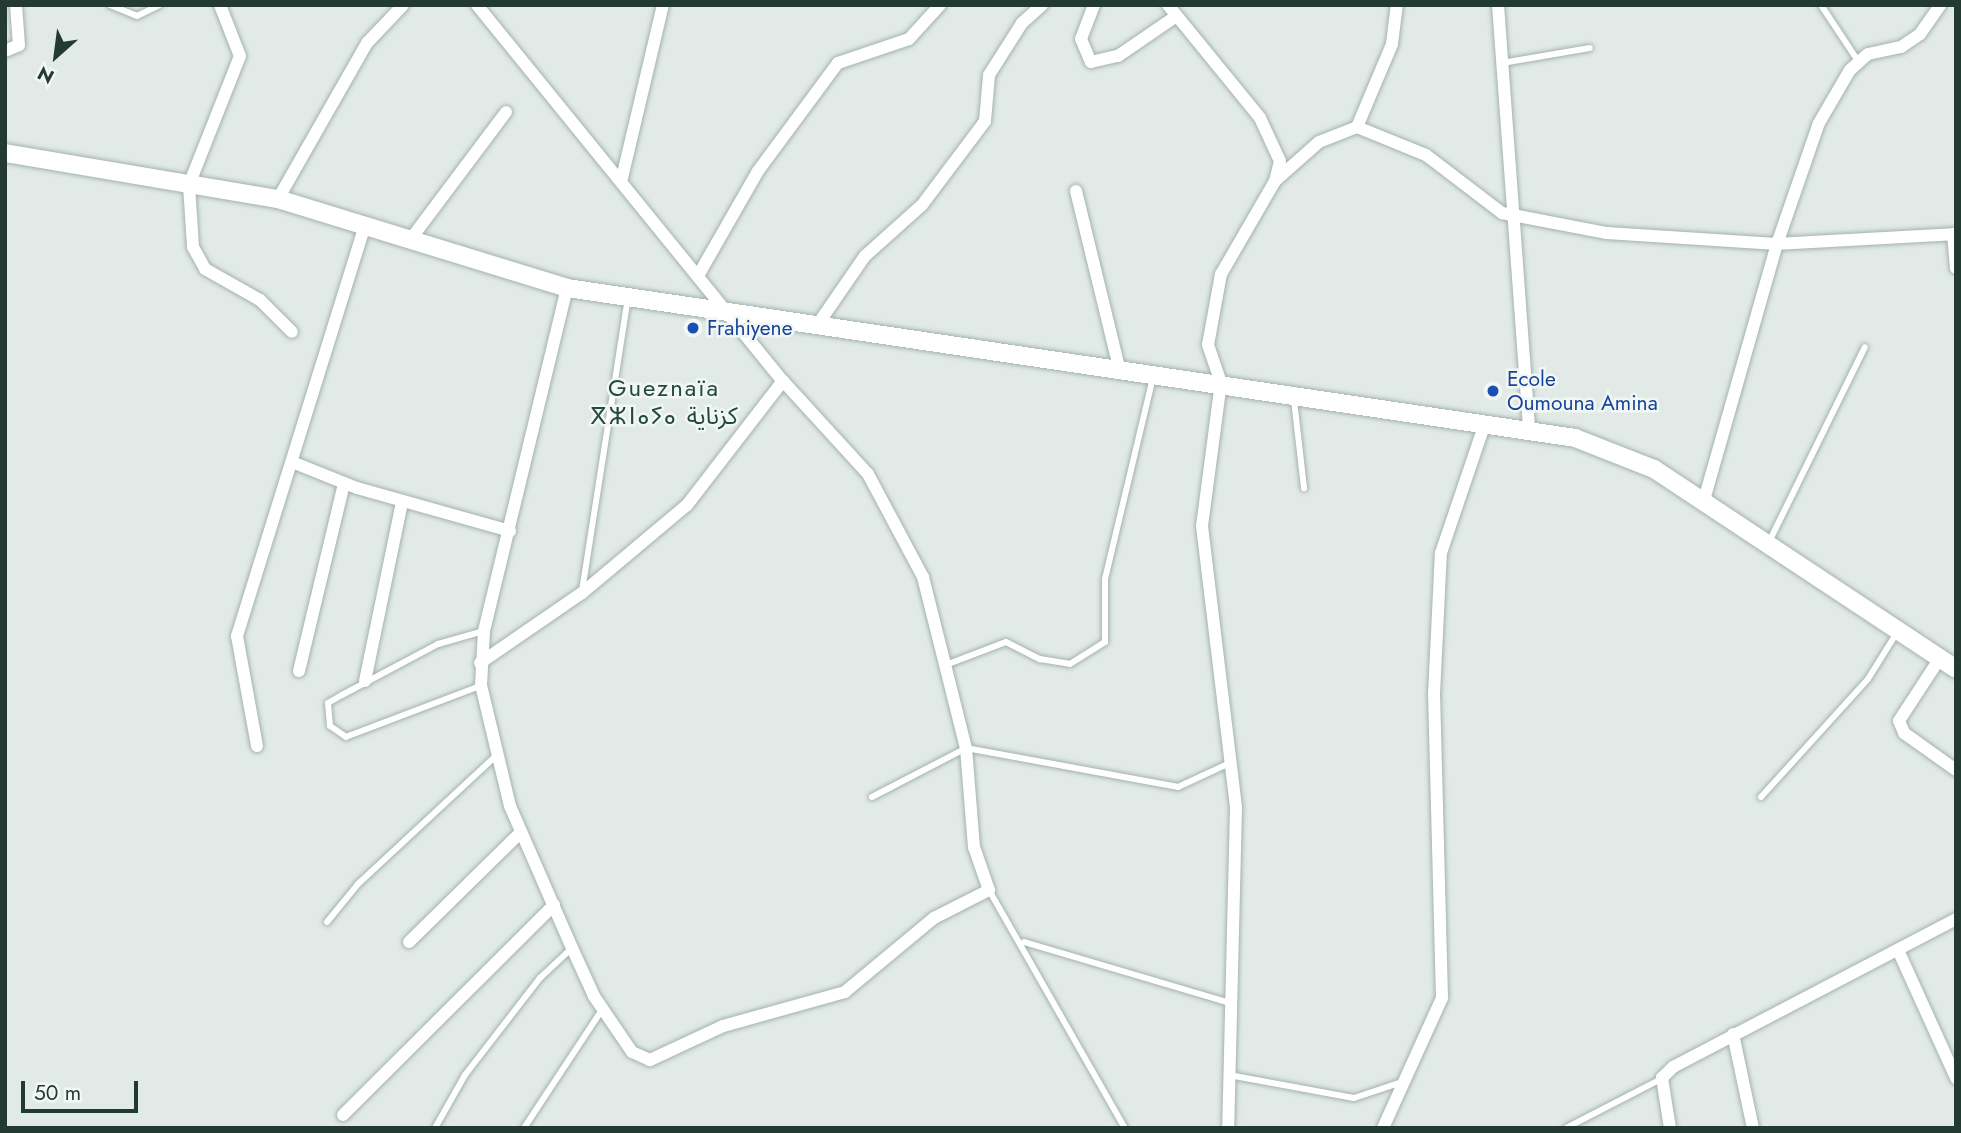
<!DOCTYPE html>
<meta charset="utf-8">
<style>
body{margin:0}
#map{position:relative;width:1961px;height:1133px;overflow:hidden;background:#e1eae6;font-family:Jost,"Noto Sans Arabic","Noto Sans Tifinagh",sans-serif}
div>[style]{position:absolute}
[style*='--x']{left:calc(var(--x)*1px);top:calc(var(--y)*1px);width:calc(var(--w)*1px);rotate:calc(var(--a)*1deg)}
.roads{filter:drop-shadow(0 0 2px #a4b2ad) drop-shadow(0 0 2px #a4b2ad)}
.lane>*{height:6px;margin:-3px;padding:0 3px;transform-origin:3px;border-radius:3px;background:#fff}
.street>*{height:12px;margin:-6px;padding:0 6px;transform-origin:6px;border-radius:6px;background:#fff}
.secondary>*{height:18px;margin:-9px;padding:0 9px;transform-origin:9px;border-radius:9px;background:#fff}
.dots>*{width:19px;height:19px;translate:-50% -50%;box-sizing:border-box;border:4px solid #f2f7f4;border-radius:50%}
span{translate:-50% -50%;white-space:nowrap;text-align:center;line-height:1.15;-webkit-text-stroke:5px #f2f7f4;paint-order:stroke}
.transit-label{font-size:21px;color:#164399}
.left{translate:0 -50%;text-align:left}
.quarter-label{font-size:24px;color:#214a3f;letter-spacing:2px}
.frame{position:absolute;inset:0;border:7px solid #233a33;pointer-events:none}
.north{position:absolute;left:21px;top:21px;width:70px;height:70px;-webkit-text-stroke:5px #f2f7f4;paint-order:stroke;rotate:208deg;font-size:19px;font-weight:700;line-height:28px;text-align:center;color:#233a33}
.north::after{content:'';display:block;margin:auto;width:24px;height:32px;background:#233a33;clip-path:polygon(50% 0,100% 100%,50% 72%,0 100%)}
.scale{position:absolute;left:21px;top:1081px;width:117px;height:32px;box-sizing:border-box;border:4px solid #233a33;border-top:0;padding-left:9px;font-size:21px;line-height:24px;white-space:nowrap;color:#233a33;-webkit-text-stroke:5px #f2f7f4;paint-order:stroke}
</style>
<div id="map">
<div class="roads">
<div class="lane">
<div style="--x:110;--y:5;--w:29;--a:22"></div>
<div style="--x:137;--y:16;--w:25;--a:-26"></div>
<div style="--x:1821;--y:5;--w:67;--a:56.5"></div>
<div style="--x:1502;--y:63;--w:89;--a:-9.7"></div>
<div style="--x:1294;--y:400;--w:89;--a:83.5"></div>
<div style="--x:1769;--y:542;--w:217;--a:-63.8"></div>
<div style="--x:582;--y:591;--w:297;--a:-81.1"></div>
<div style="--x:943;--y:666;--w:67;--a:-20.9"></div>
<div style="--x:1006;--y:642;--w:38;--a:27"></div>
<div style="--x:1040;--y:659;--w:30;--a:9"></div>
<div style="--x:1070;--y:664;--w:41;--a:-32.2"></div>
<div style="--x:1105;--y:642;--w:63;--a:-90"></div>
<div style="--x:1105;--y:579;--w:207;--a:-76.6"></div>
<div style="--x:480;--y:686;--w:143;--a:159.2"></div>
<div style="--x:346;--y:737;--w:19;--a:-145"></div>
<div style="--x:330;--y:726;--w:23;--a:-95"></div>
<div style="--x:328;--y:703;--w:16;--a:-30"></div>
<div style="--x:342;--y:695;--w:109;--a:-28"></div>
<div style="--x:438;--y:644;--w:48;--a:-15.8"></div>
<div style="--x:872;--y:797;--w:106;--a:-27.5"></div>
<div style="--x:966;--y:748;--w:216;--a:10.4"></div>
<div style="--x:1178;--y:787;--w:57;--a:-24.8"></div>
<div style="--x:1761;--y:797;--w:159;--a:-47.8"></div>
<div style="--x:1868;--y:679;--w:53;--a:-58.1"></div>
<div style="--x:989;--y:890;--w:274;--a:60.3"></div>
<div style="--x:327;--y:922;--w:49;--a:-50.8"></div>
<div style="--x:358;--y:884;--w:191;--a:-42.9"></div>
<div style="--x:1024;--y:942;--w:215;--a:16.5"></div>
<div style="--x:1229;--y:1075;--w:127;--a:10.4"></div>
<div style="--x:1354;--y:1098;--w:51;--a:-18.4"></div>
<div style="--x:435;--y:1128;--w:61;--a:-60.5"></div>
<div style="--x:465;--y:1075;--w:123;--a:-52.3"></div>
<div style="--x:540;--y:978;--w:44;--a:-43.2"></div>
<div style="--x:524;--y:1128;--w:144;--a:-56.6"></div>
<div style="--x:1566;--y:1128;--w:107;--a:-27.3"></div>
</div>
<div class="street">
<div style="--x:220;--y:5;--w:55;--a:68.6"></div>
<div style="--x:240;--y:56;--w:139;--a:111.6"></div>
<div style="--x:189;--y:185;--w:62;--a:86.3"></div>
<div style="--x:193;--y:247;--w:25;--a:61"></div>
<div style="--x:205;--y:269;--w:63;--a:29.4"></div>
<div style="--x:260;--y:300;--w:45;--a:45"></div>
<div style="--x:477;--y:5;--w:485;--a:50.9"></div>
<div style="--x:783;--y:381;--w:126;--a:47.6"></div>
<div style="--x:868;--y:474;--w:117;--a:61.9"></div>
<div style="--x:923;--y:577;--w:176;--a:75.9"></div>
<div style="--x:966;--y:748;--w:99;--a:85.4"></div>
<div style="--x:974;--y:847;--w:46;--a:70.8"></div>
<div style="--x:989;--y:890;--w:62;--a:153"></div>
<div style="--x:934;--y:918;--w:116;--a:140.3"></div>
<div style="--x:845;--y:992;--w:127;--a:164.4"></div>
<div style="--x:723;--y:1026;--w:81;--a:155"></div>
<div style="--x:650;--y:1060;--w:20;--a:-156"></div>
<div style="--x:632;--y:1052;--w:68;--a:-124.2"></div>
<div style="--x:594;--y:996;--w:53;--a:-114.6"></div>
<div style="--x:572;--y:948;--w:155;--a:-113.6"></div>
<div style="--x:510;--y:806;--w:124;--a:-103.5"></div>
<div style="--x:481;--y:685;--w:54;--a:-86.8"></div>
<div style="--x:484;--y:631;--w:353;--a:-76.4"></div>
<div style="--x:1094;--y:5;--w:36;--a:111"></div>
<div style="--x:1081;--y:39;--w:25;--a:67"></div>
<div style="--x:1091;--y:62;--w:28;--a:-13"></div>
<div style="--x:1118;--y:56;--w:69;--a:-34.4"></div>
<div style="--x:1168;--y:5;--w:146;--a:50.8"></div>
<div style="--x:1260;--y:118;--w:47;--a:65.1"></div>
<div style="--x:1280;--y:161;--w:21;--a:104"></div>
<div style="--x:1275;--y:181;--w:108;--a:120.1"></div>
<div style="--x:1221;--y:274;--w:72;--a:100.4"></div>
<div style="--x:1208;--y:345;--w:39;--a:71"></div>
<div style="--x:1221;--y:382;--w:145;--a:97.5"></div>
<div style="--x:1202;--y:526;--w:284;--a:83.1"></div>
<div style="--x:1236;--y:808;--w:320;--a:91.4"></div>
<div style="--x:1498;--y:5;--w:424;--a:85.8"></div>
<div style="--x:5;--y:51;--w:15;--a:-23"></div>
<div style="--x:19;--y:45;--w:40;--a:-94.3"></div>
<div style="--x:1357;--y:127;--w:74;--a:22.1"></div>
<div style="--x:1426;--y:155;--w:96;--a:37.3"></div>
<div style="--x:1502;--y:213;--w:107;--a:10.8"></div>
<div style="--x:1607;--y:233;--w:170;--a:3.7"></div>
<div style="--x:1777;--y:244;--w:128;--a:-70.9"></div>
<div style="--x:1819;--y:123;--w:61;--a:-59.7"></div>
<div style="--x:1850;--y:70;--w:24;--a:-42"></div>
<div style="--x:1868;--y:54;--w:34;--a:-12"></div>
<div style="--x:1901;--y:47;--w:23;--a:-34"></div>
<div style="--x:1920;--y:34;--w:35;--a:-55"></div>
<div style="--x:622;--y:178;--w:178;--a:-76.7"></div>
<div style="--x:1276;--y:180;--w:57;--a:-41.5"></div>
<div style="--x:1319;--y:142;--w:41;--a:-21.5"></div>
<div style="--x:1357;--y:127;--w:90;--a:-67.1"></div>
<div style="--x:1392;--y:44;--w:39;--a:-83"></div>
<div style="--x:1076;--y:191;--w:182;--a:76.3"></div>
<div style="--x:278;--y:199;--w:180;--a:-60.3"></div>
<div style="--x:367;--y:43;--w:52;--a:-46.5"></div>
<div style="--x:1953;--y:234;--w:34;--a:85"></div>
<div style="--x:410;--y:240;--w:160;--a:-53.1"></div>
<div style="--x:699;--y:274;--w:119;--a:-60.2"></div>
<div style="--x:758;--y:171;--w:134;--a:-53.5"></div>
<div style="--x:838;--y:63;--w:75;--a:-18.7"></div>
<div style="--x:909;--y:39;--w:46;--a:-47.6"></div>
<div style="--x:816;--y:327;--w:86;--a:-55.4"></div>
<div style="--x:865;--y:256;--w:76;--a:-41.8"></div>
<div style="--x:922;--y:205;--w:105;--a:-53.1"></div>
<div style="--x:985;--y:121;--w:46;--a:-85"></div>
<div style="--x:989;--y:75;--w:62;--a:-57.6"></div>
<div style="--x:1022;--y:23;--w:27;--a:-42"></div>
<div style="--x:292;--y:462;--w:70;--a:21.8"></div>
<div style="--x:357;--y:488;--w:159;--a:15.7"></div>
<div style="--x:1704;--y:500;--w:266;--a:-74.1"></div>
<div style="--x:1777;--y:244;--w:179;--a:-3.2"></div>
<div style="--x:1940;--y:658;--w:75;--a:123.1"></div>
<div style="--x:1899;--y:721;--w:13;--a:67"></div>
<div style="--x:1904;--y:733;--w:64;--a:35.4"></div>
<div style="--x:480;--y:663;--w:124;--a:-34.5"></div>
<div style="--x:582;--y:593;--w:137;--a:-40"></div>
<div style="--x:687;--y:505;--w:157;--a:-52.3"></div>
<div style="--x:299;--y:671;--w:193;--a:-76.5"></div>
<div style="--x:365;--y:681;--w:183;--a:-78.3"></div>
<div style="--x:257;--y:746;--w:112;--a:-100.3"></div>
<div style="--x:237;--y:636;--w:430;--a:-72.7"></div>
<div style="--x:409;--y:942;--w:157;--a:-44.5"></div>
<div style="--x:1898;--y:950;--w:141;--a:65.6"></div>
<div style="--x:1733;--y:1034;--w:96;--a:78"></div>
<div style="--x:343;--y:1115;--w:298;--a:-44.9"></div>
<div style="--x:1383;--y:1128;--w:143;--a:-65.6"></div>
<div style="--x:1442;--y:998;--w:304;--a:-91.5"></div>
<div style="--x:1434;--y:694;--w:141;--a:-87.2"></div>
<div style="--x:1441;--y:553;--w:137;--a:-71.3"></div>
<div style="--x:1670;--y:1128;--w:51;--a:-99.1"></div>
<div style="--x:1662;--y:1078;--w:16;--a:-45"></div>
<div style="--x:1673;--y:1067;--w:319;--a:-27.6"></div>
</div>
<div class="secondary">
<div style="--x:5;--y:153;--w:277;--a:9.6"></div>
<div style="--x:278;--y:199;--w:302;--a:17.1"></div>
<div style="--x:567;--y:288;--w:1019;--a:8.46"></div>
<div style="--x:1575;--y:438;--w:85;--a:21.4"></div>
<div style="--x:1654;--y:469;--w:362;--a:33.5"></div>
</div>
</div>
<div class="dots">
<div style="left:693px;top:328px;background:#1a4fb4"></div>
<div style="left:1493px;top:391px;background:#1a4fb4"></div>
</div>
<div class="transit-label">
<span class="left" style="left:707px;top:328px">Frahiyene</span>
<span class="left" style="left:1507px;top:391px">Ecole<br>Oumouna Amina</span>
</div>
<div class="quarter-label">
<span style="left:664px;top:402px">Gueznaïa<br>ⴳⵣⵏⴰⵢⴰ كزناية</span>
</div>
<div class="frame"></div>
<div class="north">N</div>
<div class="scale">50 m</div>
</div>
